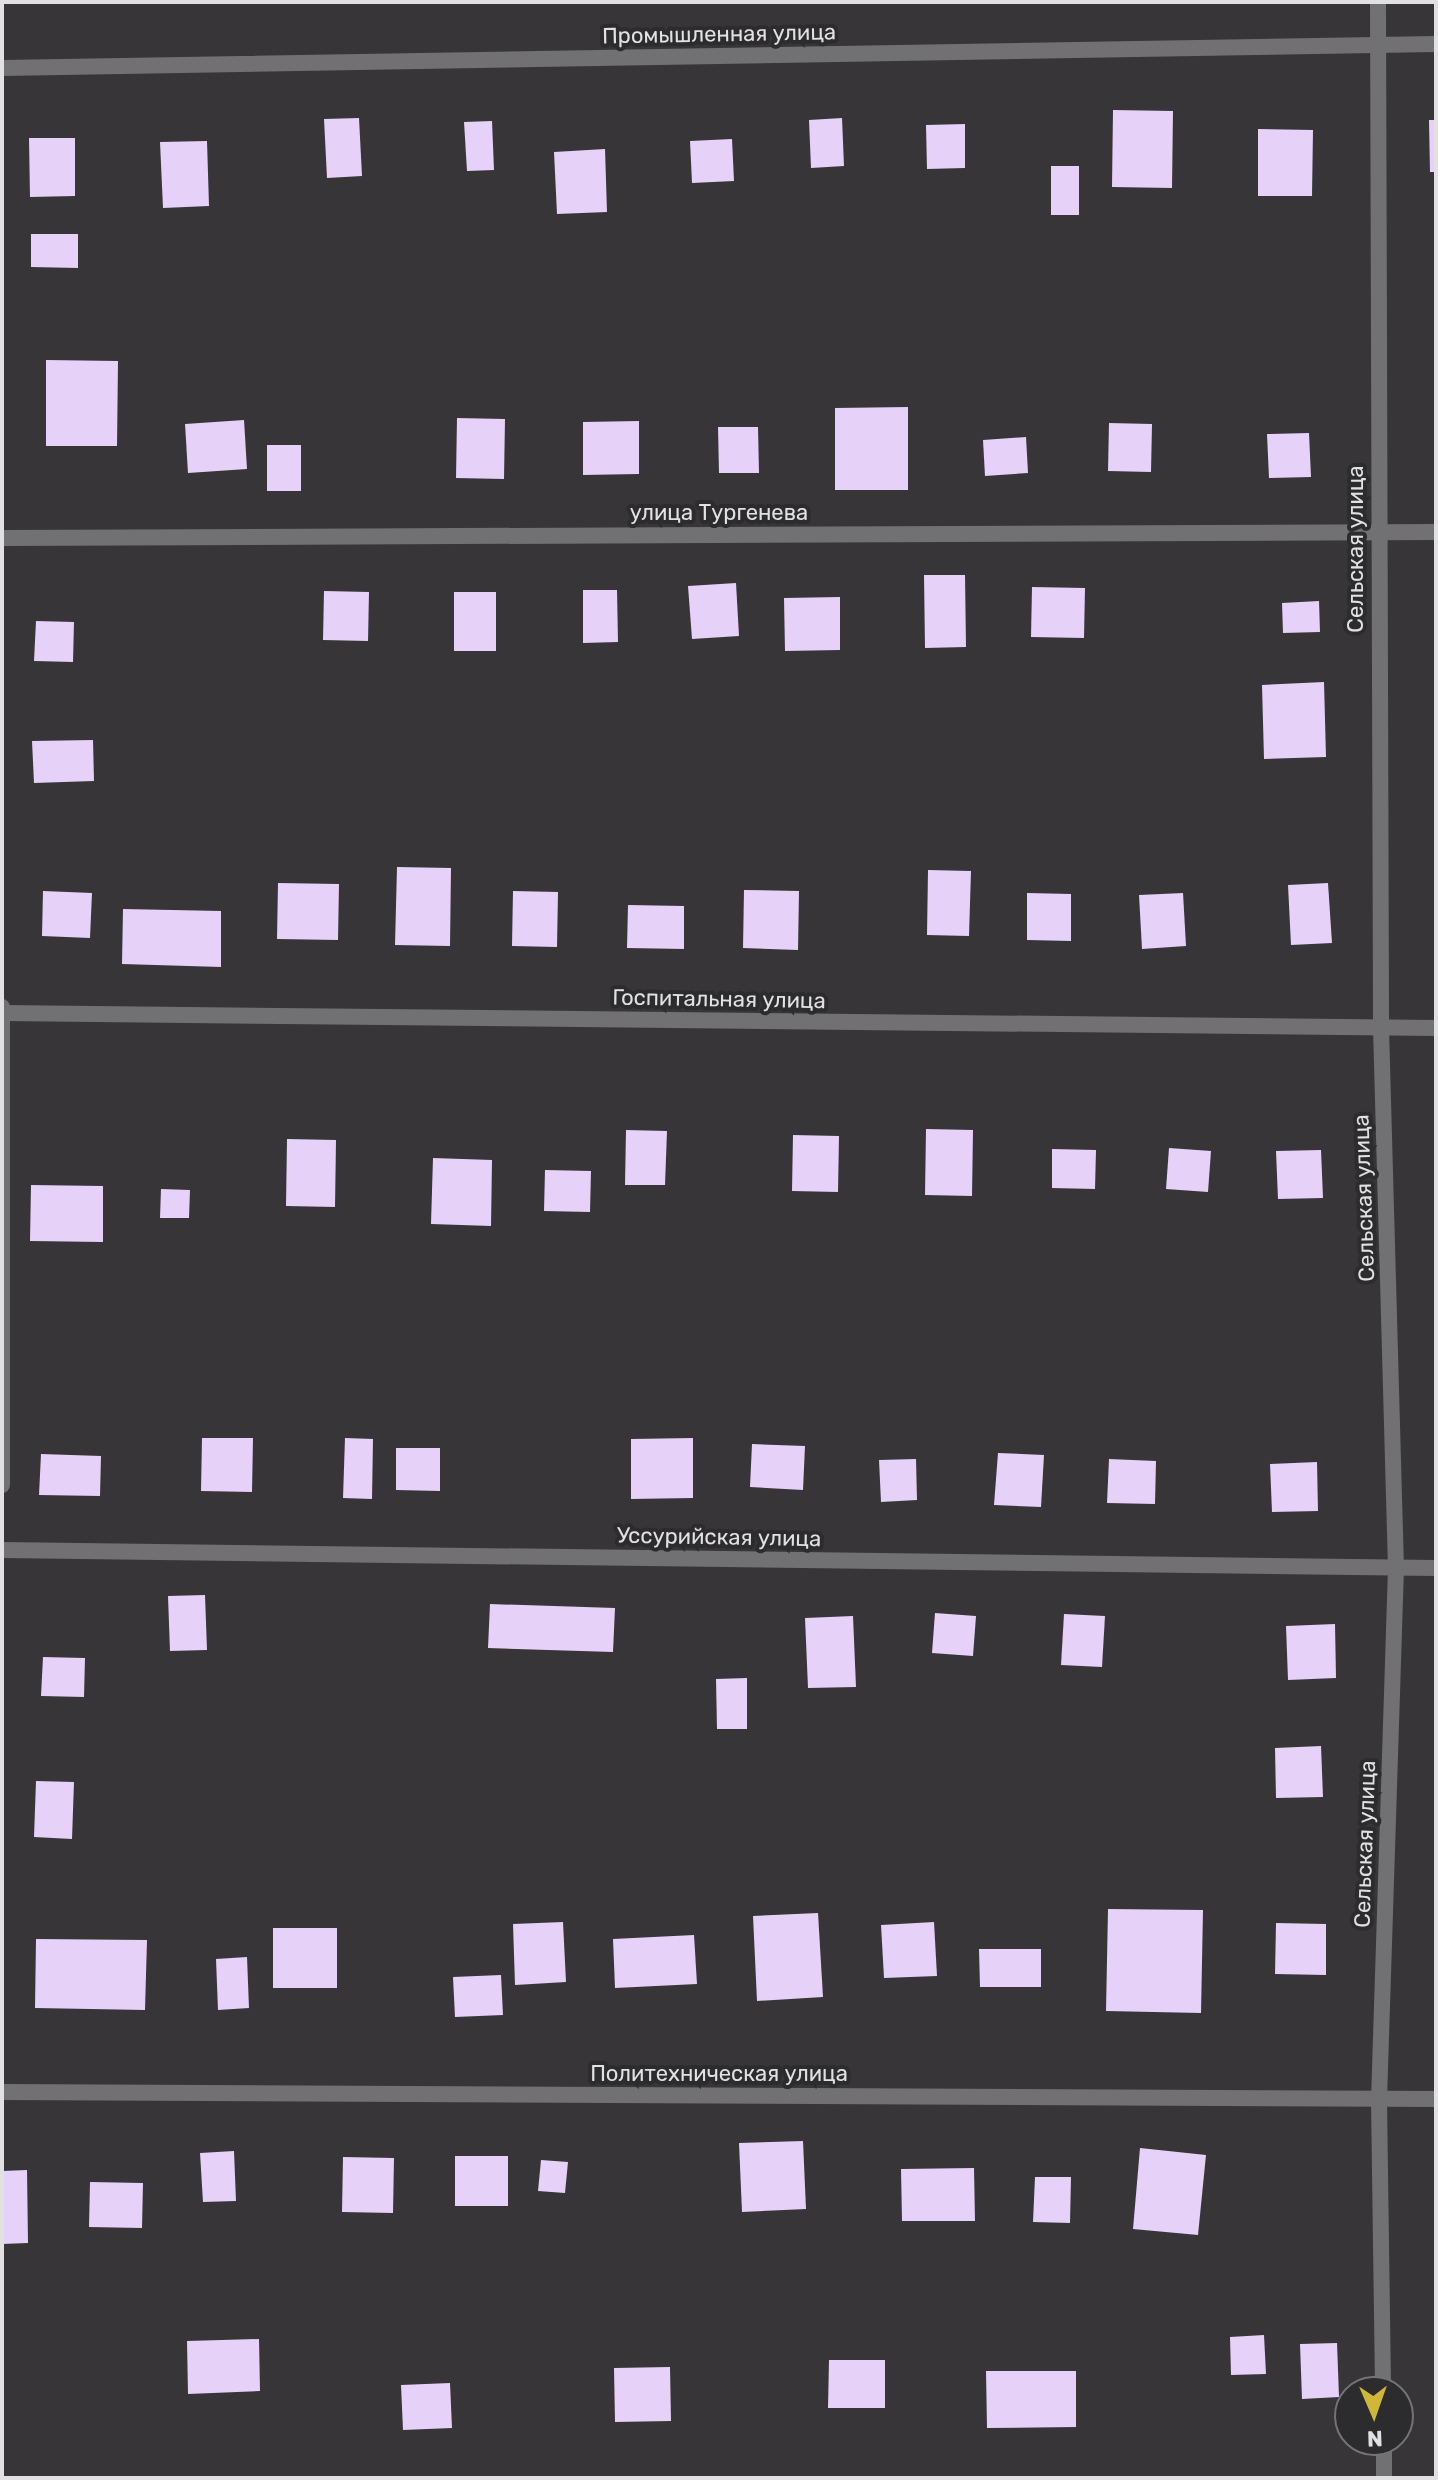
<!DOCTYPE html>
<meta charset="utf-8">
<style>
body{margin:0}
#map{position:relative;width:1438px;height:2480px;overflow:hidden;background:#373538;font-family:Rubik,sans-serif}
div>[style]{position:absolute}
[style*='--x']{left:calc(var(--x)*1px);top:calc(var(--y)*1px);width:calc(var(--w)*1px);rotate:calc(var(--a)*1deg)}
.building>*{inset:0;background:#e6d1f9}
.street>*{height:16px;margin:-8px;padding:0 8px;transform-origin:8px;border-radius:8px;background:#717072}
span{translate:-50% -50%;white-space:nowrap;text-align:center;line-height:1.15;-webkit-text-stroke:8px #2c2b2e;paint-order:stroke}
.street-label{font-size:22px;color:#e1e0e3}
.frame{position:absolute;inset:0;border:4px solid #e1e0e3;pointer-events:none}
.north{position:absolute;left:1334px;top:2376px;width:80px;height:80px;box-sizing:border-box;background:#2c2b2e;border:2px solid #747376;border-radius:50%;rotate:178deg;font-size:22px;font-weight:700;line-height:32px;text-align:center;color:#e1e0e3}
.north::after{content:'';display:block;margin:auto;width:28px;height:36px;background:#cfb837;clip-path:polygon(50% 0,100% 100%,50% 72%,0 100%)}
</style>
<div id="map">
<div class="building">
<div style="clip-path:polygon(1113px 110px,1173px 111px,1172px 188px,1112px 187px)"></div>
<div style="clip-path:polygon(359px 118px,362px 176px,327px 178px,324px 119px)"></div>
<div style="clip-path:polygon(842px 118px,844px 166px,811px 168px,809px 120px)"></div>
<div style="clip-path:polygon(1429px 120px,1436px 120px,1436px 172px,1430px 172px)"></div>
<div style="clip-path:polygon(492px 121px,494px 170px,467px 171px,464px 122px)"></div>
<div style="clip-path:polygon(965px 124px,965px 168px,927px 169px,926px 125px)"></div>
<div style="clip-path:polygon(1258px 129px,1313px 130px,1312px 196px,1258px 196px)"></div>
<div style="clip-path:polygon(29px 138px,75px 138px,75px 196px,30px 197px)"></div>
<div style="clip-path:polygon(732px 139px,734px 181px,692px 183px,690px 141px)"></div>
<div style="clip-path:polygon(207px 141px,209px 206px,163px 208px,160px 142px)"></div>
<div style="clip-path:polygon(605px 149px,607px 212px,557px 214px,554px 152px)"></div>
<div style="clip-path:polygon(1051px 166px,1079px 166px,1079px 215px,1051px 215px)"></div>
<div style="clip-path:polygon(31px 234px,78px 234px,78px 268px,31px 267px)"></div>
<div style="clip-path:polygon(46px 360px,118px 361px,117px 446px,46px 446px)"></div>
<div style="clip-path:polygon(908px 407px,908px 490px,835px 490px,835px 408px)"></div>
<div style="clip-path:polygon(457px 418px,505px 419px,504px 479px,456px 478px)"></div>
<div style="clip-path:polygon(244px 420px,247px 469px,188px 473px,185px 424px)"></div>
<div style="clip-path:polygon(639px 421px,639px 474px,583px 475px,583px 422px)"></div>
<div style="clip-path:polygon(1109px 423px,1152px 424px,1151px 472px,1108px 471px)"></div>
<div style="clip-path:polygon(718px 427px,758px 427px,759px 473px,719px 473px)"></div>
<div style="clip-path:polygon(1309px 433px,1311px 477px,1269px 478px,1267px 434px)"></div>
<div style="clip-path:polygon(1026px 437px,1028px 473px,985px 476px,983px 440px)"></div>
<div style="clip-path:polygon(267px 445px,301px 445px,301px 491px,267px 491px)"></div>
<div style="clip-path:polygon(924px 575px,965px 575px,966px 647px,925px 648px)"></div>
<div style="clip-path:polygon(736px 583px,739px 636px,692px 639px,688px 586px)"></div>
<div style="clip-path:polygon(1032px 587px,1085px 588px,1084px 638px,1031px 637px)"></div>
<div style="clip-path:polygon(583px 590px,617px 590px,618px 642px,583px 643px)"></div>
<div style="clip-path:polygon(324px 591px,369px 592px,368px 641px,323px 640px)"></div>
<div style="clip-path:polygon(454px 592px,496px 592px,496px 651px,454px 651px)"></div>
<div style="clip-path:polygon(840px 597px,840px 650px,785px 651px,784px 598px)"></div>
<div style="clip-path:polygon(1319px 601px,1320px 632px,1283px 633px,1282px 603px)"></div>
<div style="clip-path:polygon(36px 621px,74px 622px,73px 662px,34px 661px)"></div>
<div style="clip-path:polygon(1324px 682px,1326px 757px,1264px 759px,1262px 685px)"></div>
<div style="clip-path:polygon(93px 740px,94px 781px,34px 783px,32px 741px)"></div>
<div style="clip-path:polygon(397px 867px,451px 868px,450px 946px,395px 945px)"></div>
<div style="clip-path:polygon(928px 870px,971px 871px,969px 936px,927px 935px)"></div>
<div style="clip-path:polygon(278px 883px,339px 884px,338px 940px,277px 939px)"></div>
<div style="clip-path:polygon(1328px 883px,1332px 943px,1291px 945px,1288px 885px)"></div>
<div style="clip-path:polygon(744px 890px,799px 891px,798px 950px,743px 948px)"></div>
<div style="clip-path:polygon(43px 891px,92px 893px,90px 938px,42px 936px)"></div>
<div style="clip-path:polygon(513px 891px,558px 892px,557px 947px,512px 946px)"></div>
<div style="clip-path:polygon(1027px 893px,1071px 894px,1071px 941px,1027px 940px)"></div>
<div style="clip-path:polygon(1183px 893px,1186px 946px,1142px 949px,1139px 895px)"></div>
<div style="clip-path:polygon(628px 905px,684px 906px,684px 949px,627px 948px)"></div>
<div style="clip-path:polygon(123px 909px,221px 911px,221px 967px,122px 964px)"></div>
<div style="clip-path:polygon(926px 1129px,973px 1130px,972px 1196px,925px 1195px)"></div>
<div style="clip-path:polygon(626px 1130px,667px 1131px,665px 1185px,625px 1185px)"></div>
<div style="clip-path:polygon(793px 1135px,839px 1136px,838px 1192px,792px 1191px)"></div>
<div style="clip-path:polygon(287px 1139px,336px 1140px,335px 1207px,286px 1206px)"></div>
<div style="clip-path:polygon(1169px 1148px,1211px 1151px,1208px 1192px,1166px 1189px)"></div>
<div style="clip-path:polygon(1052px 1149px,1096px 1150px,1095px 1189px,1052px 1188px)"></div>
<div style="clip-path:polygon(1321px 1150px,1323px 1198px,1278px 1199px,1276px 1151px)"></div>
<div style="clip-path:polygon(433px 1158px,492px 1160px,491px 1226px,431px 1224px)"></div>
<div style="clip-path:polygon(545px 1170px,591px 1171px,590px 1212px,544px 1211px)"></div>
<div style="clip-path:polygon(31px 1185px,103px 1186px,103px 1242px,30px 1241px)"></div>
<div style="clip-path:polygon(161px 1189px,190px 1190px,189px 1218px,160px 1218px)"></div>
<div style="clip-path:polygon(202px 1438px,253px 1438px,252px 1492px,201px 1491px)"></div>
<div style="clip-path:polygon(345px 1438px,373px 1439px,372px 1499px,343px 1498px)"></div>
<div style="clip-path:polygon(693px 1438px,693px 1498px,631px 1499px,631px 1439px)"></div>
<div style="clip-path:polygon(752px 1444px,805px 1446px,803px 1490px,750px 1487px)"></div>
<div style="clip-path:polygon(396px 1448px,440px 1448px,440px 1491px,396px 1490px)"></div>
<div style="clip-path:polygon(998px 1453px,1044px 1455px,1041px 1507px,994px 1505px)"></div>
<div style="clip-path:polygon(41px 1454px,101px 1456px,100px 1496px,39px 1495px)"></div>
<div style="clip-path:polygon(916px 1459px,917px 1500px,881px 1502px,879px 1460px)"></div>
<div style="clip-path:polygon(1109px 1459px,1156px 1461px,1155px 1504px,1107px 1503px)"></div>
<div style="clip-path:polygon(1317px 1462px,1318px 1511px,1272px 1512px,1270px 1464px)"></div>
<div style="clip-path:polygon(205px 1595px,207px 1650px,170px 1651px,168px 1596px)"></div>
<div style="clip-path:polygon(490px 1604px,615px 1608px,613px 1652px,488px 1648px)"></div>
<div style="clip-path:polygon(935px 1613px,976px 1616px,973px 1656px,932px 1653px)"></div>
<div style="clip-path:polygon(1064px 1614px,1105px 1616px,1102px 1667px,1061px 1665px)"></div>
<div style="clip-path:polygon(853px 1616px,856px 1687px,808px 1688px,805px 1618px)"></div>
<div style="clip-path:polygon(1335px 1624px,1336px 1678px,1288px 1680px,1286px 1626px)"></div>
<div style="clip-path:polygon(43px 1657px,85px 1658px,84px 1697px,41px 1696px)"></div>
<div style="clip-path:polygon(747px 1678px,747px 1729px,717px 1729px,716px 1679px)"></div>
<div style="clip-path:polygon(1321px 1746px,1323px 1797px,1276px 1798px,1275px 1748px)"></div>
<div style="clip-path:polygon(36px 1781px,74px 1782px,72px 1839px,34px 1837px)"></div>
<div style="clip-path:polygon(1108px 1909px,1203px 1910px,1201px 2013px,1106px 2011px)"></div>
<div style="clip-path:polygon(818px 1913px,823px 1997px,757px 2001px,753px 1916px)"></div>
<div style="clip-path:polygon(563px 1922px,566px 1982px,515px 1985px,513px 1924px)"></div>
<div style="clip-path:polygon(934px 1922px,937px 1976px,884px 1978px,881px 1925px)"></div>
<div style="clip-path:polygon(1276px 1923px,1326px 1924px,1326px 1975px,1275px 1974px)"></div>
<div style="clip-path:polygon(273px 1928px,337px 1928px,337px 1988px,273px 1988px)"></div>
<div style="clip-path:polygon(694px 1935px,697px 1984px,615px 1988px,613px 1939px)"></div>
<div style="clip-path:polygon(36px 1939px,147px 1940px,145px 2010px,35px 2008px)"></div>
<div style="clip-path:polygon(979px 1949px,1041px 1949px,1041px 1987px,980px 1987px)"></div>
<div style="clip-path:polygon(247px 1957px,249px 2008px,218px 2010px,216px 1959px)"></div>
<div style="clip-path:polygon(501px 1975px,503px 2015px,455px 2017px,453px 1977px)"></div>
<div style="clip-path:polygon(803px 2141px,806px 2209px,742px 2212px,739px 2143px)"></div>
<div style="clip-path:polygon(1140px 2148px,1206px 2155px,1198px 2235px,1133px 2229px)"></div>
<div style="clip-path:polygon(234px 2151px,236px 2201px,203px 2202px,200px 2153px)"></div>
<div style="clip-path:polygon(455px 2156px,508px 2156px,508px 2206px,455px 2206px)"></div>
<div style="clip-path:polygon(343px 2157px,394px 2158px,393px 2213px,342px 2212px)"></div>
<div style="clip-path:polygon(541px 2160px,568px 2162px,565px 2193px,538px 2191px)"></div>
<div style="clip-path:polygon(974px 2168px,975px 2221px,902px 2221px,901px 2169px)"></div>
<div style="clip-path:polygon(27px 2170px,28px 2243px,2px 2244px,2px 2171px)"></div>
<div style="clip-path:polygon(1035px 2177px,1071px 2177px,1070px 2223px,1033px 2222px)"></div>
<div style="clip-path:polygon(90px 2182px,143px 2183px,142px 2228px,89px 2227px)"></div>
<div style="clip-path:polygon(1264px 2335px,1266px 2374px,1231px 2375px,1230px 2337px)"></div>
<div style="clip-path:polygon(259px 2339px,260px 2391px,188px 2394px,187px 2341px)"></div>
<div style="clip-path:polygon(1337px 2343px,1339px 2397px,1302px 2399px,1300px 2344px)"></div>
<div style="clip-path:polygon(829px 2360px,885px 2360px,885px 2408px,828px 2408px)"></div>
<div style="clip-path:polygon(670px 2367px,671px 2421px,615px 2422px,614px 2368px)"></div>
<div style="clip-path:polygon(986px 2371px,1076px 2371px,1076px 2427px,987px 2428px)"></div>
<div style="clip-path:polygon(450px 2383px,452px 2428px,403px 2430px,401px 2385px)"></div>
</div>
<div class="street">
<div style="--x:1378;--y:2;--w:1026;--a:89.83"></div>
<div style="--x:1381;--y:1028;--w:540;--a:88.41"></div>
<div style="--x:1396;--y:1568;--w:532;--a:91.83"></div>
<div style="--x:1379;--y:2100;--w:292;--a:89.2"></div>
<div style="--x:2;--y:68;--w:1434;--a:-0.96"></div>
<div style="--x:2;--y:538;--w:1434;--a:-0.24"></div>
<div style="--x:2;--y:1007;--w:478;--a:90"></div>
<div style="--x:2;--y:1013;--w:1434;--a:0.6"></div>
<div style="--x:2;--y:1550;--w:1434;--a:0.72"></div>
<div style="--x:2;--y:2092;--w:1434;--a:0.28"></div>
<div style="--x:1384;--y:2440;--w:38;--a:90"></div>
</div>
<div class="street-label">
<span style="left:719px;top:34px;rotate:-1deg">Промышленная улица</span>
<span style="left:719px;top:513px">улица Тургенева</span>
<span style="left:1356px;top:549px;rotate:-90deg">Сельская улица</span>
<span style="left:719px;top:999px;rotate:1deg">Госпитальная улица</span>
<span style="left:1364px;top:1198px;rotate:-92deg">Сельская улица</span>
<span style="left:719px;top:1537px;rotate:1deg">Уссурийская улица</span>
<span style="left:1365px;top:1844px;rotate:-88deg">Сельская улица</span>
<span style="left:719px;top:2074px">Политехническая улица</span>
</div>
<div class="frame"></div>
<div class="north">N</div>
</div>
